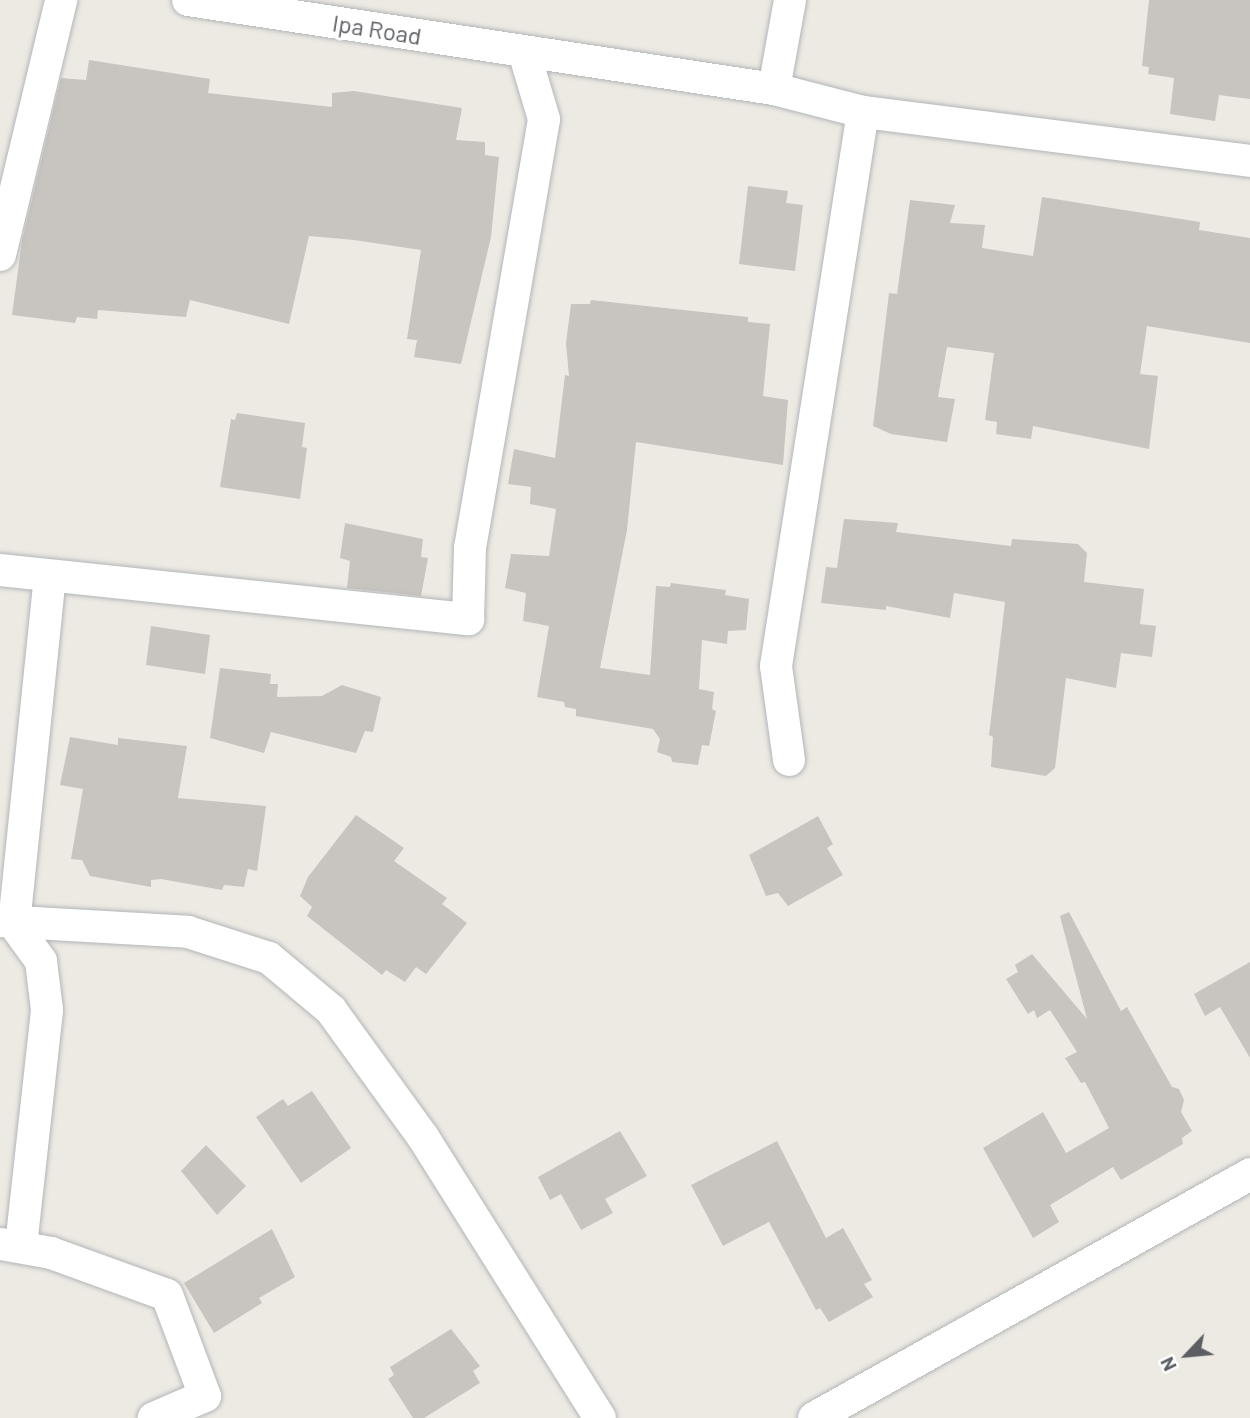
<!DOCTYPE html>
<style>
body{margin:0}
#map{position:relative;width:1250px;height:1418px;overflow:hidden;background:#eceae2;font-family:Barlow,sans-serif}
div>[style]{position:absolute}
[style*='--x']{left:calc(var(--x)*1px);top:calc(var(--y)*1px);width:calc(var(--w)*1px);rotate:calc(var(--a)*1deg)}
.building>*{inset:0;background:#c8c5c0}
.roads{filter:drop-shadow(0 0 2px #b3b5b9) drop-shadow(0 0 2px #b3b5b9)}
.street>*{height:32px;margin:-16px;padding:0 16px;transform-origin:16px;border-radius:16px;background:#fff}
span{translate:-50% -50%;white-space:nowrap;text-align:center;line-height:1.15;-webkit-text-stroke:6px #fff;paint-order:stroke}
.street-label{font-size:24px;color:#5b5e62}
.north{position:absolute;left:1152px;top:1320px;width:70px;height:70px;-webkit-text-stroke:5px #fff;paint-order:stroke;rotate:244deg;font-size:19px;font-weight:700;line-height:28px;text-align:center;color:#5b5e62}
.north::after{content:'';display:block;margin:auto;width:24px;height:32px;background:#5b5e62;clip-path:polygon(50% 0,100% 100%,50% 72%,0 100%)}
</style>
<div id="map">
<div class="building">
<div style="clip-path:polygon(1149px 0,1250px 0,1250px 99px,1219px 95px,1215px 121px,1170px 114px,1174px 78px,1148px 74px,1149px 67px,1142px 66px)"></div>
<div style="clip-path:polygon(89px 60px,210px 79px,208px 93px,332px 107px,332px 93px,354px 91px,462px 108px,456px 140px,485px 142px,485px 155px,499px 157px,491px 237px,461px 364px,414px 357px,417px 340px,407px 339px,421px 250px,354px 240px,309px 236px,289px 324px,190px 300px,186px 317px,98px 310px,97px 319px,77px 317px,75px 323px,12px 315px,22px 241px,61px 78px,86px 80px)"></div>
<div style="clip-path:polygon(748px 186px,788px 191px,786px 203px,803px 205px,795px 271px,739px 264px)"></div>
<div style="clip-path:polygon(1042px 197px,1200px 222px,1199px 230px,1250px 238px,1250px 343px,1147px 326px,1140px 374px,1158px 376px,1149px 449px,1033px 426px,1031px 439px,996px 434px,997px 422px,985px 420px,994px 353px,947px 347px,938px 397px,955px 399px,947px 442px,891px 434px,873px 426px,889px 293px,897px 294px,910px 200px,955px 205px,950px 223px,985px 225px,982px 248px,1033px 256px)"></div>
<div style="clip-path:polygon(591px 300px,748px 317px,748px 322px,770px 324px,763px 396px,788px 400px,783px 465px,636px 442px,627px 530px,600px 668px,650px 675px,656px 586px,670px 587px,671px 583px,726px 590px,725px 595px,749px 599px,746px 630px,728px 631px,727px 644px,702px 640px,699px 689px,714px 692px,712px 709px,716px 711px,709px 746px,702px 745px,698px 765px,672px 762px,671px 757px,657px 752px,660px 739px,653px 729px,576px 716px,576px 709px,565px 707px,564px 702px,537px 697px,549px 626px,523px 621px,526px 593px,505px 588px,511px 554px,549px 556px,556px 509px,530px 504px,531px 487px,508px 484px,514px 449px,555px 458px,565px 375px,569px 376px,566px 343px,571px 304px,590px 304px)"></div>
<div style="clip-path:polygon(237px 413px,305px 423px,302px 447px,307px 448px,300px 499px,220px 487px,231px 419px,235px 420px)"></div>
<div style="clip-path:polygon(844px 519px,898px 523px,896px 532px,1011px 546px,1012px 539px,1078px 544px,1087px 553px,1084px 582px,1144px 589px,1140px 624px,1156px 626px,1152px 657px,1121px 653px,1116px 688px,1066px 678px,1055px 768px,1046px 776px,991px 767px,993px 737px,989px 735px,1005px 602px,954px 593px,950px 618px,886px 606px,886px 610px,821px 603px,826px 567px,837px 568px)"></div>
<div style="clip-path:polygon(345px 523px,423px 539px,421px 557px,428px 558px,421px 596px,347px 588px,350px 561px,340px 558px)"></div>
<div style="clip-path:polygon(151px 626px,210px 635px,205px 674px,146px 665px)"></div>
<div style="clip-path:polygon(220px 668px,271px 674px,270px 684px,278px 684px,277px 697px,322px 696px,342px 685px,381px 697px,373px 732px,365px 731px,356px 753px,271px 732px,264px 753px,210px 738px)"></div>
<div style="clip-path:polygon(70px 737px,118px 745px,118px 738px,187px 746px,178px 798px,266px 806px,257px 871px,248px 869px,244px 887px,224px 885px,222px 890px,161px 879px,151px 880px,151px 887px,90px 876px,82px 860px,71px 859px,83px 789px,60px 785px)"></div>
<div style="clip-path:polygon(356px 815px,404px 848px,394px 861px,447px 898px,442px 904px,467px 923px,426px 974px,416px 967px,405px 982px,386px 970px,382px 975px,307px 916px,312px 907px,300px 896px,308px 877px)"></div>
<div style="clip-path:polygon(818px 816px,833px 844px,827px 848px,843px 875px,788px 906px,778px 893px,766px 896px,749px 855px)"></div>
<div style="clip-path:polygon(1069px 912px,1121px 1011px,1127px 1007px,1172px 1087px,1179px 1089px,1184px 1100px,1181px 1112px,1192px 1131px,1182px 1138px,1183px 1144px,1121px 1180px,1113px 1167px,1050px 1205px,1059px 1222px,1033px 1238px,983px 1148px,1043px 1112px,1066px 1153px,1109px 1128px,1085px 1082px,1081px 1083px,1065px 1058px,1077px 1052px,1050px 1010px,1037px 1018px,1034px 1010px,1028px 1014px,1006px 979px,1018px 972px,1015px 965px,1032px 954px,1087px 1019px,1060px 916px)"></div>
<div style="clip-path:polygon(1250px 962px,1250px 1058px,1220px 1007px,1205px 1016px,1194px 994px)"></div>
<div style="clip-path:polygon(312px 1091px,351px 1148px,301px 1183px,256px 1117px,283px 1099px,288px 1106px)"></div>
<div style="clip-path:polygon(620px 1131px,647px 1176px,605px 1199px,613px 1213px,581px 1230px,561px 1194px,550px 1200px,538px 1177px)"></div>
<div style="clip-path:polygon(777px 1141px,826px 1238px,843px 1228px,872px 1280px,864px 1284px,873px 1297px,829px 1322px,820px 1308px,816px 1310px,769px 1222px,723px 1246px,691px 1185px)"></div>
<div style="clip-path:polygon(206px 1145px,246px 1186px,217px 1215px,181px 1171px)"></div>
<div style="clip-path:polygon(272px 1229px,295px 1277px,259px 1298px,262px 1303px,214px 1333px,184px 1283px)"></div>
<div style="clip-path:polygon(451px 1329px,480px 1366px,473px 1371px,480px 1383px,424px 1418px,413px 1418px,388px 1379px,394px 1375px,390px 1367px)"></div>
</div>
<div class="roads">
<div class="street">
<div style="--x:188;--y:0;--w:593;--a:8.64"></div>
<div style="--x:774;--y:89;--w:92;--a:14.5"></div>
<div style="--x:863;--y:112;--w:390;--a:7.2"></div>
<div style="--x:774;--y:89;--w:90;--a:-79.8"></div>
<div style="--x:0;--y:255;--w:262;--a:-76.5"></div>
<div style="--x:0;--y:570;--w:471;--a:6"></div>
<div style="--x:468;--y:619;--w:71;--a:-88.4"></div>
<div style="--x:470;--y:548;--w:435;--a:-80.2"></div>
<div style="--x:544;--y:119;--w:70;--a:-106.6"></div>
<div style="--x:789;--y:760;--w:95;--a:-97.9"></div>
<div style="--x:776;--y:666;--w:561;--a:-81.08"></div>
<div style="--x:0;--y:921;--w:188;--a:3.3"></div>
<div style="--x:188;--y:932;--w:85;--a:17.8"></div>
<div style="--x:269;--y:958;--w:81;--a:40"></div>
<div style="--x:331;--y:1010;--w:157;--a:54.1"></div>
<div style="--x:423;--y:1137;--w:332;--a:57.8"></div>
<div style="--x:1;--y:1244;--w:51;--a:10.2"></div>
<div style="--x:51;--y:1253;--w:123;--a:19.9"></div>
<div style="--x:167;--y:1295;--w:108;--a:69.4"></div>
<div style="--x:205;--y:1396;--w:56;--a:156.7"></div>
<div style="--x:21;--y:1246;--w:237;--a:-83.7"></div>
<div style="--x:47;--y:1010;--w:49;--a:-97"></div>
<div style="--x:41;--y:961;--w:46;--a:-126.1"></div>
<div style="--x:14;--y:924;--w:350;--a:-84.1"></div>
<div style="--x:814;--y:1418;--w:500;--a:-29.2"></div>
</div>
</div>
<div class="street-label">
<span style="left:377px;top:29px;rotate:9deg">Ipa Road</span>
</div>
<div class="north">N</div>
</div>
